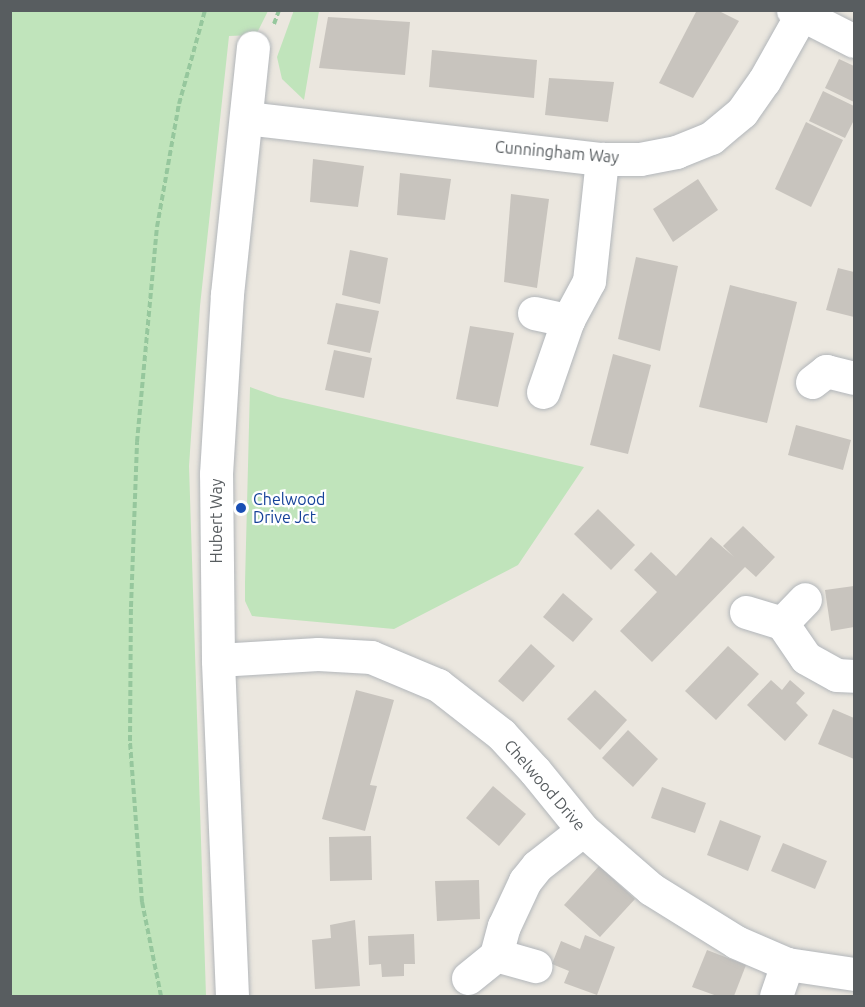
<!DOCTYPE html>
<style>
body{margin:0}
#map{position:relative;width:865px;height:1007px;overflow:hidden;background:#ebe7df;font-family:Ubuntu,sans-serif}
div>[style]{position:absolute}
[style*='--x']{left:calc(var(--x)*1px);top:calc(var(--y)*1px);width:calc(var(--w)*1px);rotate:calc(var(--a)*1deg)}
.green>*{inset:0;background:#c0e4bb}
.building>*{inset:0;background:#c8c4be}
.path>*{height:4px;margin-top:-2px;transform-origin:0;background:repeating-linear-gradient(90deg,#96c79d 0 6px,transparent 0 9px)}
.roads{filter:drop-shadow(0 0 2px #b2b6ba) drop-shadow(0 0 2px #b2b6ba)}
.minor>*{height:33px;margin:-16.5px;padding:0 16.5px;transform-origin:16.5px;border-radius:16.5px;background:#fff}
.dots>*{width:16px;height:16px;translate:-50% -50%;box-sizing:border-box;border:3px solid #fff;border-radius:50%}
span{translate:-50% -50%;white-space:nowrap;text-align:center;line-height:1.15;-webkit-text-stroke:4.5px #fff;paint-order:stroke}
.street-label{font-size:16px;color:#585d60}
.transit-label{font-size:16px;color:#164399}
.left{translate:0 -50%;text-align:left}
.frame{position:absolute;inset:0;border:12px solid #585d60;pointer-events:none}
</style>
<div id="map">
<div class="green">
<div style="clip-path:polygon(294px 10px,319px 11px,304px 100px,282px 79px,277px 57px)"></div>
<div style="clip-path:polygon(10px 11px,268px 11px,256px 35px,229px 36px,200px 306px,189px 466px,206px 996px,11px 996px)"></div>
<div style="clip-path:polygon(250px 387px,278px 397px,584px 467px,518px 565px,394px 629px,252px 616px,245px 601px,245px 583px)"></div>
</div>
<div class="building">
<div style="clip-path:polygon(697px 10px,717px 10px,739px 21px,693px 98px,659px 83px)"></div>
<div style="clip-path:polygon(328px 17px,410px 22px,405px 75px,319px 68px)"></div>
<div style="clip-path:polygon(432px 50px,537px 60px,534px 98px,429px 87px)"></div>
<div style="clip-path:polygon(839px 59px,854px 66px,854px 102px,825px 88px)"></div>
<div style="clip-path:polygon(549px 78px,614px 82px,608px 122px,545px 115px)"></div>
<div style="clip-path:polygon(823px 91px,854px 106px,854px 120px,845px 138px,809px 121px)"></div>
<div style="clip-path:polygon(806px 122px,843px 140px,811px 207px,775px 189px)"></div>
<div style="clip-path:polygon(313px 159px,364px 166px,358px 207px,310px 202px)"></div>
<div style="clip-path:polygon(400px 173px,451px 179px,445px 220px,397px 215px)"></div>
<div style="clip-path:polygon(698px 179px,718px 210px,673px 242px,653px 209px)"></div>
<div style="clip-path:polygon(511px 194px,549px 199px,537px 288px,504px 282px)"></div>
<div style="clip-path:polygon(350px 250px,388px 258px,380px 304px,342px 295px)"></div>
<div style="clip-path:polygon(636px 257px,678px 266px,660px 351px,618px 339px)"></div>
<div style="clip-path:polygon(838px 268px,854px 272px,854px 317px,826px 310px)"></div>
<div style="clip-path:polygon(730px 285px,797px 302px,767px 423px,699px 407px)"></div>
<div style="clip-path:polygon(336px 303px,379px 311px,370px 353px,327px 344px)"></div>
<div style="clip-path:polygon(470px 326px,514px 333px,498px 407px,456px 399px)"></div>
<div style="clip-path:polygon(334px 350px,372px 358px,364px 398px,325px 390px)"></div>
<div style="clip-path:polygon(613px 354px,651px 365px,628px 454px,590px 445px)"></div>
<div style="clip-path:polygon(796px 425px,851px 440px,843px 470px,788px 455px)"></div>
<div style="clip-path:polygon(598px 509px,635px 545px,611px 570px,574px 534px)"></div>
<div style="clip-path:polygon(743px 526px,775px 557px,756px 577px,745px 567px,652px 662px,620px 631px,657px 592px,634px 570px,651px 552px,676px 576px,711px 537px,734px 557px,723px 546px)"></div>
<div style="clip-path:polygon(854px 586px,854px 627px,831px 631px,825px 590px)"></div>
<div style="clip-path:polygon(563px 593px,593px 619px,573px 642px,543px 617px)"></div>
<div style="clip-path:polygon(531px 644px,555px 666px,523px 702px,498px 681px)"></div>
<div style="clip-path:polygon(728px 646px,759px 674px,716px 720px,685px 691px)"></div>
<div style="clip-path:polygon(771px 680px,782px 690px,790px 680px,805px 693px,796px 703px,808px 715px,785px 741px,747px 705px)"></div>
<div style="clip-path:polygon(356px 690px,394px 700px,370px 785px,377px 786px,365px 831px,322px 819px)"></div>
<div style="clip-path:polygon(595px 690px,627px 720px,600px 750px,567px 719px)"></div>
<div style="clip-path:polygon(833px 709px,854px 718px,854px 759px,818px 744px)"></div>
<div style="clip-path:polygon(628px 730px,658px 759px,633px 787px,602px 758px)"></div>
<div style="clip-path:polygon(493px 786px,526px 814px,499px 846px,466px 818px)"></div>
<div style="clip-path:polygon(662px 787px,706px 803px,695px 833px,651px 818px)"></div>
<div style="clip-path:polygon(720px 820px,761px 836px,748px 871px,707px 855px)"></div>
<div style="clip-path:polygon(371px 836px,372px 880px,330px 881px,329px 837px)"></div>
<div style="clip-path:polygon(783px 843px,827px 861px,815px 889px,771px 871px)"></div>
<div style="clip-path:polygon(599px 866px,635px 899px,600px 937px,564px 905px)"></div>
<div style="clip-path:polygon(479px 880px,480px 919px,437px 921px,435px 881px)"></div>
<div style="clip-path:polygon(355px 920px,360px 986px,315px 989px,312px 940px,331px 938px,330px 925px)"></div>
<div style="clip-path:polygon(414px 934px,415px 964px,404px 964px,404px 976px,382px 977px,381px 964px,369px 965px,368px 936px)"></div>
<div style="clip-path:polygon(585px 935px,615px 947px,597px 995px,564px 983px,569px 971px,552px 964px,561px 941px,580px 949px)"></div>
<div style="clip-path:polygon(707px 950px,746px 965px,734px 996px,717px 996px,692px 987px)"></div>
</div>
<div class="path">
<div style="--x:274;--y:24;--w:15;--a:-70"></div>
<div style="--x:161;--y:996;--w:96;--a:-101.4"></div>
<div style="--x:142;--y:902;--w:161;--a:-94.3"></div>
<div style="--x:130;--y:741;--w:134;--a:-89.6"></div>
<div style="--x:131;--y:607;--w:165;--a:-87.9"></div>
<div style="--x:137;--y:442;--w:216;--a:-84.7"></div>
<div style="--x:157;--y:227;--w:125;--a:-79.9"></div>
<div style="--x:179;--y:104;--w:98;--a:-74.5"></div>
</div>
<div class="roads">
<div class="minor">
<div style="--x:793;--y:10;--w:68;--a:26.9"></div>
<div style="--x:246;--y:118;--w:358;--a:6.6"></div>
<div style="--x:602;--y:159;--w:38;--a:0"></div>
<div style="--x:640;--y:159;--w:37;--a:-11"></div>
<div style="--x:676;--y:152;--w:38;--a:-22"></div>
<div style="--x:711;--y:138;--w:40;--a:-40"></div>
<div style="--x:742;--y:112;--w:38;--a:-55"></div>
<div style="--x:764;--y:81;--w:76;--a:-60.7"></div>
<div style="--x:534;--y:313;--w:35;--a:12"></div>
<div style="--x:812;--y:382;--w:18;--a:-38"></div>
<div style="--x:826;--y:371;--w:29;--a:14"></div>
<div style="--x:543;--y:392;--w:76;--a:-70.9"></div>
<div style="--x:568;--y:320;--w:44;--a:-61.7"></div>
<div style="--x:589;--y:281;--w:123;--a:-83.9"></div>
<div style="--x:746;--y:612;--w:38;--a:17"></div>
<div style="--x:782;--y:623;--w:42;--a:55.6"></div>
<div style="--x:806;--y:658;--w:35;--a:29"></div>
<div style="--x:837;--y:675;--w:17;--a:3"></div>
<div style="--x:782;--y:623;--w:33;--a:-46"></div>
<div style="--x:218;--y:660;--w:100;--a:-3.4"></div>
<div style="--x:318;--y:654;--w:53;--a:3.2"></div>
<div style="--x:371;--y:657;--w:73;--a:22.7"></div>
<div style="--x:438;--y:685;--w:80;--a:37.9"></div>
<div style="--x:501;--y:734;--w:50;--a:47.4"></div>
<div style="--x:535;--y:771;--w:76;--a:50.9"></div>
<div style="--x:583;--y:830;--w:90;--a:40.9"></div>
<div style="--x:651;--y:889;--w:100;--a:31.9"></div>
<div style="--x:736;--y:942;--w:56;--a:23.3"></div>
<div style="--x:787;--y:964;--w:68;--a:8.5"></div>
<div style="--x:496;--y:955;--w:41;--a:15.8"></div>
<div style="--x:468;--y:978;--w:36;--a:-39"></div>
<div style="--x:496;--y:955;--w:30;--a:-75"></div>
<div style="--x:504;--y:926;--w:50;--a:-65"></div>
<div style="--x:525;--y:881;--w:19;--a:-51"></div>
<div style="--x:537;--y:866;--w:58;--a:-38"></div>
<div style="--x:232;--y:996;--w:336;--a:-92.4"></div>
<div style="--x:218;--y:660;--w:186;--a:-90.6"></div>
<div style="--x:216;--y:474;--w:180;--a:-86.5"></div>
<div style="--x:227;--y:294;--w:248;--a:-84"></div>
<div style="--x:776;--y:996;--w:34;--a:-71"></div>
</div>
</div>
<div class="dots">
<div style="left:241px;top:508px;background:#1a4fb4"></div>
</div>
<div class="street-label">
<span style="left:557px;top:152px;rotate:5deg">Cunningham Way</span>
<span style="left:216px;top:521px;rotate:-90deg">Hubert Way</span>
<span style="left:545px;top:785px;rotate:49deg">Chelwood Drive</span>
</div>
<div class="transit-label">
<span class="left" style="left:253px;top:508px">Chelwood<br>Drive Jct</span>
</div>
<div class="frame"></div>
</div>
